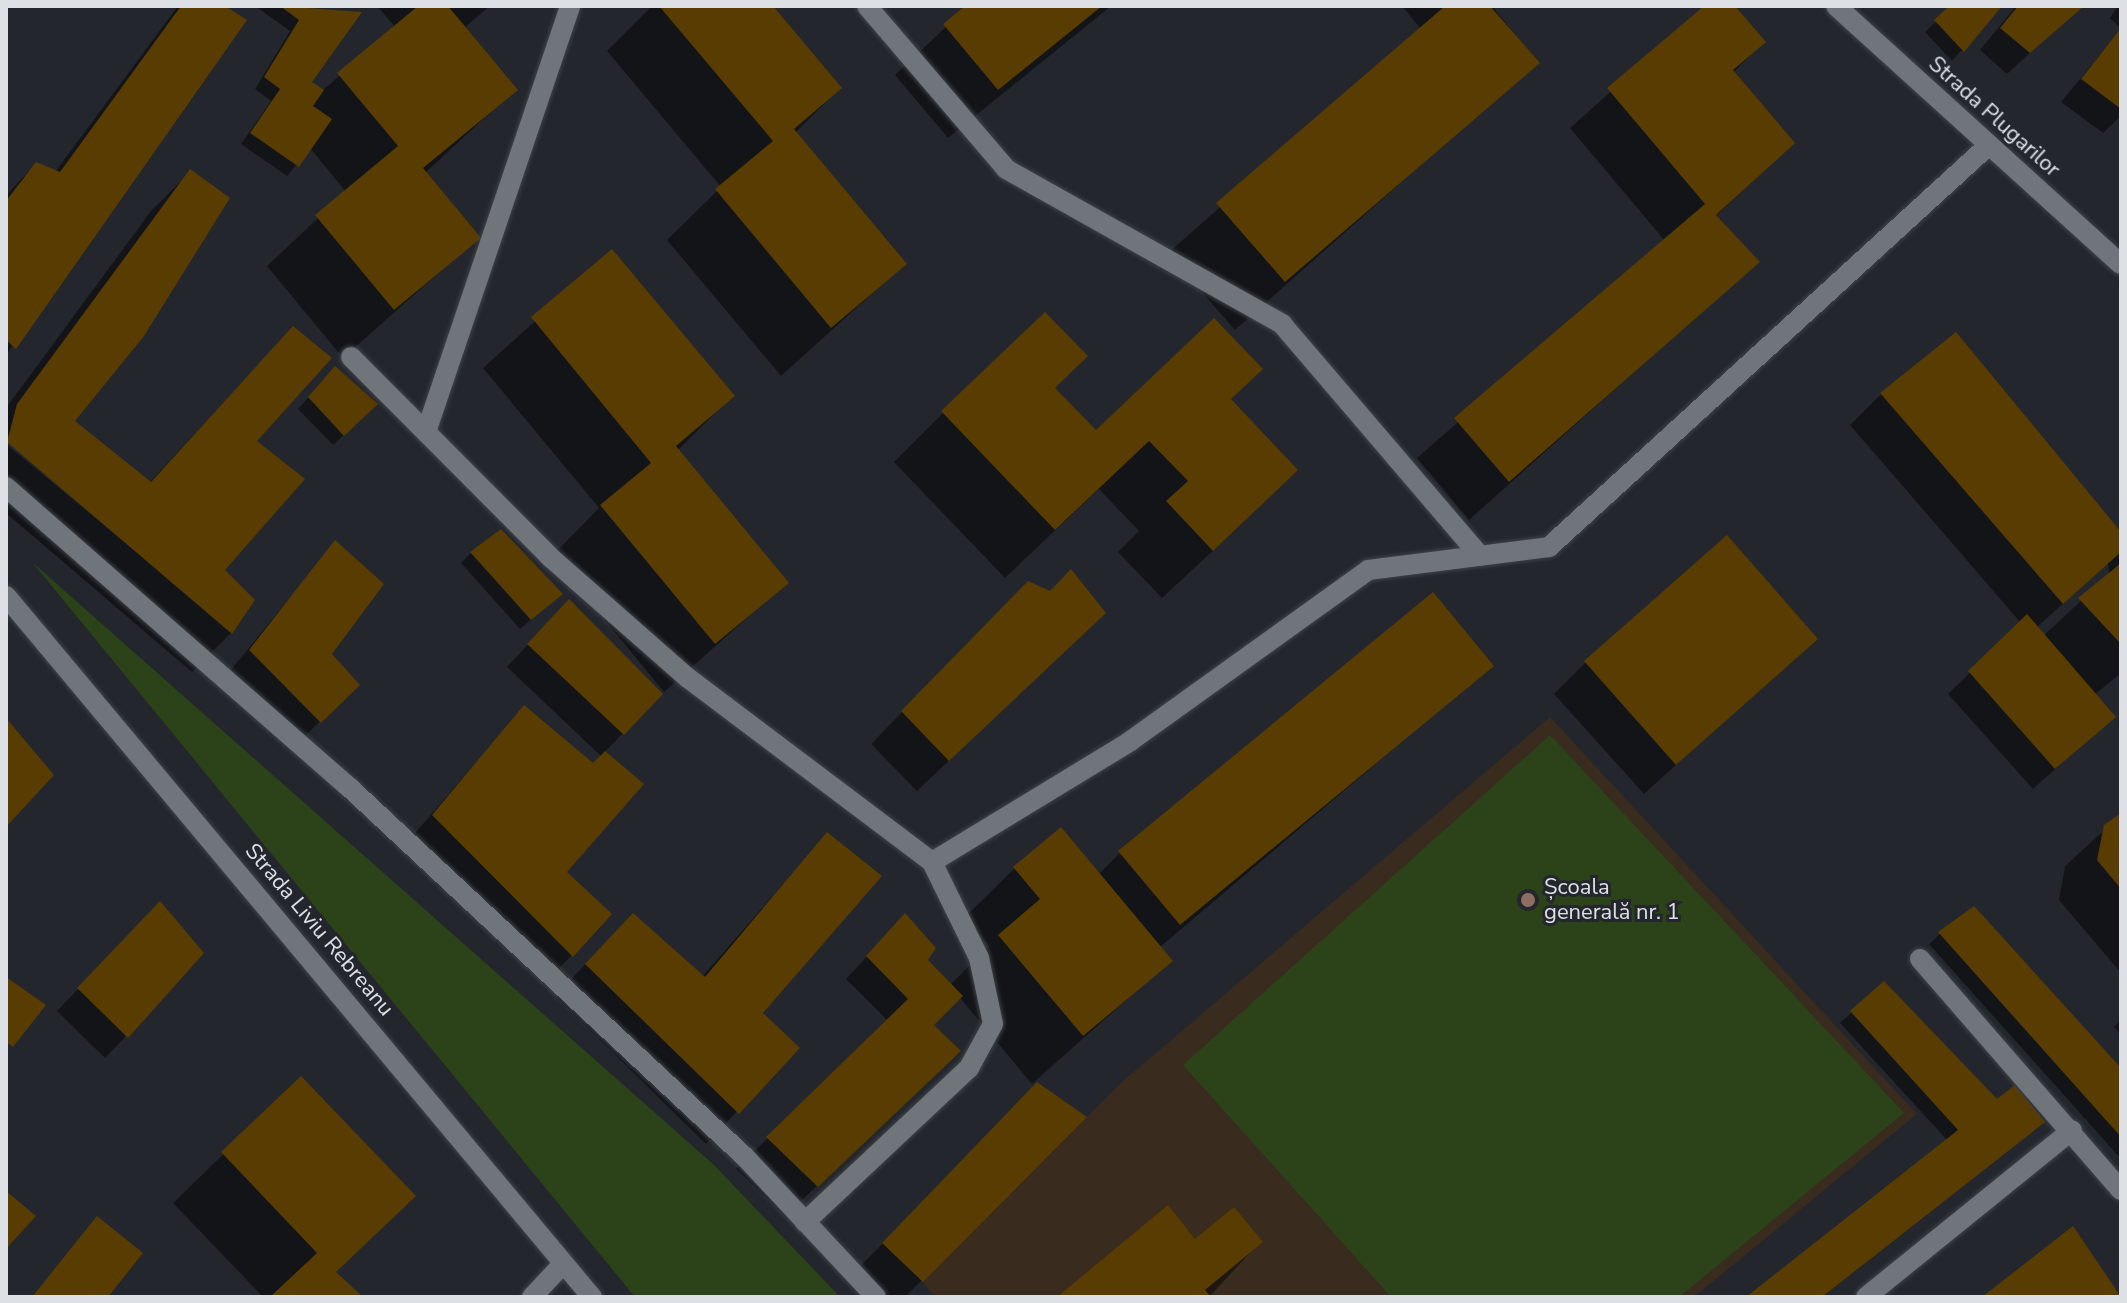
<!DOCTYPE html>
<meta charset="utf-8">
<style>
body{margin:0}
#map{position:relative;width:2127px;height:1303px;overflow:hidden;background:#23272d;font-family:"Nunito Sans",sans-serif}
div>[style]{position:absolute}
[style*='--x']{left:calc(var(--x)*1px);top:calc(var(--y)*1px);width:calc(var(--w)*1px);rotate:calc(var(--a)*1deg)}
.education>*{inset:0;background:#392b1e}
.green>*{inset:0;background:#2c4319}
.shadow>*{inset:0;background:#0007}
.building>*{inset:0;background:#593c01}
.roads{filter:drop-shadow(0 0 2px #3f4247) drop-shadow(0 0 2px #3f4247)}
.pedestrian>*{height:20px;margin:-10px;padding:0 10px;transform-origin:10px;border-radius:10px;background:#70757b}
.minor>*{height:20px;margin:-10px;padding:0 10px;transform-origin:10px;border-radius:10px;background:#70757b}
.secondary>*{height:20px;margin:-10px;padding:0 10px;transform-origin:10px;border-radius:10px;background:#70757b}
.dots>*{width:22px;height:22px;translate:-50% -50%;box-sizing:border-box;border:4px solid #23272d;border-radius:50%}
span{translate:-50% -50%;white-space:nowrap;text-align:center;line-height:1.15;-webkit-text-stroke:6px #23272d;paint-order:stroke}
.street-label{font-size:22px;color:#dde0e4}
.poi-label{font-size:22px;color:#dde0e4}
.left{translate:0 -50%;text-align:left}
.frame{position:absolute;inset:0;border:8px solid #dde0e4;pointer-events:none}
</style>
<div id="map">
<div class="education">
<div style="clip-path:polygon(1550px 717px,1917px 1114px,1694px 1297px,935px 1297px,923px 1282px,1122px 1082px)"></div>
</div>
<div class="green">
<div style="clip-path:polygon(33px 563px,714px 1165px,840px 1297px,635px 1297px)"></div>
<div style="clip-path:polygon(1550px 735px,1904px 1113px,1679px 1297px,1391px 1297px,1183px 1065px)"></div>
</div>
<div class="shadow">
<div style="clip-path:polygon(178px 6px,221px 6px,6px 356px,6px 195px,36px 164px,55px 172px)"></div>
<div style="clip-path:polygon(255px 6px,359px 12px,309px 82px,322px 91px,395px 27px,377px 6px,490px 6px,464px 28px,515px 90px,425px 173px,479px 237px,343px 358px,267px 266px,346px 192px,310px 148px,287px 176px,241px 144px,271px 101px,255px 89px,290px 31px)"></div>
<div style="clip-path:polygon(652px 6px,771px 6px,840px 88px,795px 133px,905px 264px,781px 376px,667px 240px,721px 187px,607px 51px)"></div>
<div style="clip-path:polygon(968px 6px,1111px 6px,948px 138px,895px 75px)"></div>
<div style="clip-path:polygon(1402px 6px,1492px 6px,1537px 62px,1235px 330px,1168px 253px,1421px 29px)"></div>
<div style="clip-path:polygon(1707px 6px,1733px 6px,1763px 42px,1733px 73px,1793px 143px,1715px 217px,1757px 262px,1469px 520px,1417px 458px,1665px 241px,1570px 128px)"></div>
<div style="clip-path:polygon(1952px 6px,2000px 6px,1952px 61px,1925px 32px)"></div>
<div style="clip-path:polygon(2016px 6px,2081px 6px,2007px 74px,1980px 50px)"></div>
<div style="clip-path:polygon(2118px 6px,2121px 6px,2121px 29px,2110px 18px)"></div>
<div style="clip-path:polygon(2121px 29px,2121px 116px,2103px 133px,2061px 102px)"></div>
<div style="clip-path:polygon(190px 172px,73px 421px,149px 483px,293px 328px,254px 442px,222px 571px,231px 633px,192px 672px,6px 513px,6px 444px,196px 601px,6px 439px,6px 408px,151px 211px)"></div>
<div style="clip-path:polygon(612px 252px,732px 396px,677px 451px,786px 583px,664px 692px,552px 556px,599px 508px,483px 368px)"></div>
<div style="clip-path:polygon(324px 380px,365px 415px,333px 445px,298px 409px)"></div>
<div style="clip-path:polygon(1053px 388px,1096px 433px,1229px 400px,1246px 520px,1162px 598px,1118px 552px,1139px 531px,1099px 489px,1005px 578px,894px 462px,943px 413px)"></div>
<div style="clip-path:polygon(evenodd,1881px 394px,2121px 535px,2121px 673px,2094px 695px,2113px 717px,2033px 789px,1948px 694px,2021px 623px,1850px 425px,1881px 394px,2108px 563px,2109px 575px,2043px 636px,2036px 628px,2108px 563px)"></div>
<div style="clip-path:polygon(335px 543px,329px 654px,357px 685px,298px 743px,229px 672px)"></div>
<div style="clip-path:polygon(471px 553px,550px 604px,520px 629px,461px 563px)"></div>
<div style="clip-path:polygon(997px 615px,1072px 644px,917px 791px,871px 744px)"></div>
<div style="clip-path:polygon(547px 624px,660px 694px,604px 753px,564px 872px,572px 955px,550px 977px,476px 903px,467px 912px,403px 847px,524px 707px,584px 771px,602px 757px,507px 667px)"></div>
<div style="clip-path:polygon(1815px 639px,1644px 794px,1554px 694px,1585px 663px)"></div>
<div style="clip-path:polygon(1491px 666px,1159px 948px,1170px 961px,1032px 1084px,960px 998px,931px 1025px,927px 1082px,785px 1216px,736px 1169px,888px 1021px,846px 979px,884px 938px,950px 985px,989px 946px,965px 917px,1015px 868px,1098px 875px,1120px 853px)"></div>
<div style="clip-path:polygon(2121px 815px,2121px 973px,2059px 900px,2065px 866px)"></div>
<div style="clip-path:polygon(827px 834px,760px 1013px,797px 1048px,706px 1144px,555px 996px,602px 947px,702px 977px)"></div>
<div style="clip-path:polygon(138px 926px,126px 1036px,105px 1058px,57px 1011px)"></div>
<div style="clip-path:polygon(1940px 934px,2121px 1071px,2121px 1159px,1929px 944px)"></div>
<div style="clip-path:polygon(1884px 984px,1997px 1102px,2043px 1122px,1822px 1297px,1750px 1297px,1948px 1141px,1840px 1023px)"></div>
<div style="clip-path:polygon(2121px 1020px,2121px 1035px,2114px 1027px)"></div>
<div style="clip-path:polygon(301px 1079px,335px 1273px,360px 1297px,263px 1297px,173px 1203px)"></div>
<div style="clip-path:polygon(1006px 1116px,1084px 1117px,905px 1297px,875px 1297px,852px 1275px)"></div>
<div style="clip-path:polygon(2073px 1229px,2121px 1297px,1986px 1297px)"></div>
<div style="clip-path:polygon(1195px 1241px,1260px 1242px,1209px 1297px,1060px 1297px)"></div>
</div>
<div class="building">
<div style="clip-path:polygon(181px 6px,225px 6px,247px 20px,16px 349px,6px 340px,6px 201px,36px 162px,60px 172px)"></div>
<div style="clip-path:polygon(280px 6px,362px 12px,312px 82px,324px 90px,313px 106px,332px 119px,299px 167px,250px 133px,280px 89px,264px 77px,299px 20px)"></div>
<div style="clip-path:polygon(418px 6px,448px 6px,518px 90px,423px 168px,481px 238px,394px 310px,315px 215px,398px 146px,337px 73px)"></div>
<div style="clip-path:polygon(659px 6px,773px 6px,842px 88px,794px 129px,907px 264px,831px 328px,715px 189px,773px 141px)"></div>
<div style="clip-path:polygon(965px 6px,1102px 6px,998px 90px,943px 24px)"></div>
<div style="clip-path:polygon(1445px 6px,1490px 6px,1540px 63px,1285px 282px,1216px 203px)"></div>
<div style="clip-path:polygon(1704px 6px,1735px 6px,1766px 42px,1733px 70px,1795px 143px,1716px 215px,1760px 262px,1509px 482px,1454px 418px,1705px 204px,1607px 88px)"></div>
<div style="clip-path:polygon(1949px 6px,2002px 6px,1964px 52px,1934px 20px)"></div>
<div style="clip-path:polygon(2018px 6px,2084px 6px,2030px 53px,2000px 28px)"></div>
<div style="clip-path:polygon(2121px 28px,2121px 109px,2081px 79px)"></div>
<div style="clip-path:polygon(190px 169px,230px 198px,144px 336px,75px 421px,151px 482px,293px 326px,332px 358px,257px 441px,305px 479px,225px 570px,255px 600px,232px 634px,7px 442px,17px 404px)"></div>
<div style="clip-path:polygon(612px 249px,735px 396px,676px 446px,789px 583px,715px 644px,600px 505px,651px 463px,531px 317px)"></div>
<div style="clip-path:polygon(1045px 312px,1088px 356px,1055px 388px,1096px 430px,1214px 318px,1263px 369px,1231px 399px,1298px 470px,1213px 551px,1166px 501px,1188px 481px,1149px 441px,1055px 530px,941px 411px)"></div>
<div style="clip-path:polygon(1956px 332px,2121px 532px,2121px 552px,2063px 604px,1880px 393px)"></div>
<div style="clip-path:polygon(335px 366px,378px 404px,344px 436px,308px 397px)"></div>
<div style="clip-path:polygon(501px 529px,563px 594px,531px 620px,470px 552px)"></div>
<div style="clip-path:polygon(1727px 535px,1818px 639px,1676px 765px,1584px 661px)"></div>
<div style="clip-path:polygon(335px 540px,384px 584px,332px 654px,360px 685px,321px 723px,249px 650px)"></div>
<div style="clip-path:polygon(2121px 563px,2121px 644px,2078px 598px)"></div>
<div style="clip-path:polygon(1071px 569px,1106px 613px,949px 761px,901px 711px,1028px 581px,1050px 591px)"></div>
<div style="clip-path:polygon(1433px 592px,1494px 666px,1180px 925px,1118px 851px)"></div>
<div style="clip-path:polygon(569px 599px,663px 694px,624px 735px,527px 644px)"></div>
<div style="clip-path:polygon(2027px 614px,2116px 717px,2055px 769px,1968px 671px)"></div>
<div style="clip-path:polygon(524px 705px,593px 763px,605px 751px,644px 784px,567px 872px,612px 914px,573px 957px,432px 815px)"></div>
<div style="clip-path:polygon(6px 718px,54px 775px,6px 827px)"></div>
<div style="clip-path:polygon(2121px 813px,2121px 889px,2097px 860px,2104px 825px)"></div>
<div style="clip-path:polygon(1061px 827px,1173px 961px,1083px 1036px,998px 935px,1040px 899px,1013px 867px)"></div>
<div style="clip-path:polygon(827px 832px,882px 876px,763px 1013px,800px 1048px,739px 1114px,585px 964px,633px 913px,705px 977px)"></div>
<div style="clip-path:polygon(160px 901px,204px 953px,128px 1038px,77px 988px)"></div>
<div style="clip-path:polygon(1974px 906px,2121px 1068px,2121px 1137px,1938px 932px)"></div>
<div style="clip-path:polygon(905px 913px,936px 948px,928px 960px,963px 996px,934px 1025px,961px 1051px,818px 1187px,766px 1137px,908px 999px,866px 956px)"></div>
<div style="clip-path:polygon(6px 977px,46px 1005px,13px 1047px,6px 1042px)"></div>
<div style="clip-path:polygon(1884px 981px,1997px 1099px,2015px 1085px,2045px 1122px,1822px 1297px,1746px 1297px,1958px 1130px,1850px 1011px)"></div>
<div style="clip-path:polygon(301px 1076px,416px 1196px,336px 1272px,363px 1297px,270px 1297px,317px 1253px,221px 1152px)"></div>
<div style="clip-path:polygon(1037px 1082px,1087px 1117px,923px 1282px,882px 1243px)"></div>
<div style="clip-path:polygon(6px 1191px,36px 1216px,6px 1249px)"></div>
<div style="clip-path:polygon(1168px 1205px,1195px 1239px,1234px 1207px,1263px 1242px,1205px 1290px,1211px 1297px,1057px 1297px)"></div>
<div style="clip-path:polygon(97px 1216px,143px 1253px,108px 1297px,32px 1297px)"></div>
<div style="clip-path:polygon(2073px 1226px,2121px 1297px,1982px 1297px)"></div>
</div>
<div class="roads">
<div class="pedestrian">
<div style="--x:426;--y:432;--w:450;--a:-71.3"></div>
</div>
<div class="minor">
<div style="--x:867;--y:6;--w:214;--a:49.5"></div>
<div style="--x:1006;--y:169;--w:317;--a:29.3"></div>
<div style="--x:1282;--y:324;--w:300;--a:49.5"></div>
<div style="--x:1836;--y:6;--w:384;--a:42.2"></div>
<div style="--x:351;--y:357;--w:281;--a:45.1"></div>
<div style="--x:549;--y:556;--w:185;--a:41.3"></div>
<div style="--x:688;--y:678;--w:306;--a:37"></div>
<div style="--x:932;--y:862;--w:107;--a:63.9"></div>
<div style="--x:979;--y:958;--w:67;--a:78"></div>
<div style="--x:993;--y:1024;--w:50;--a:118.6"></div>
<div style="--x:969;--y:1068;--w:225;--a:136.8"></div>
<div style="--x:6;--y:487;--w:457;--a:41.2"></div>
<div style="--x:350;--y:788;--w:539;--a:43.05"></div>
<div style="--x:744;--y:1156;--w:193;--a:46.9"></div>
<div style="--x:932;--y:862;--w:231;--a:-31.3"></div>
<div style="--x:1129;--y:742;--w:294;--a:-35.7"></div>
<div style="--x:1368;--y:570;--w:182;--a:-7.2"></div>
<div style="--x:1549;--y:547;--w:596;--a:-42.42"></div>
<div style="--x:1920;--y:959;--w:306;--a:49"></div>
<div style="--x:532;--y:1297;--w:45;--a:-46.8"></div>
<div style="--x:1866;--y:1297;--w:265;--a:-39"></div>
</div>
<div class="secondary">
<div style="--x:6;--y:596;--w:914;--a:50.11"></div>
</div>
</div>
<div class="dots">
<div style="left:1528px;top:900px;background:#8d6e63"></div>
</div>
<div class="street-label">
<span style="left:1994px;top:117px;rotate:42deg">Strada Plugarilor</span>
<span style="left:319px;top:930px;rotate:50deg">Strada Liviu Rebreanu</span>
</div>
<div class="poi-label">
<span class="left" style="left:1544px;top:900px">Școala<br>generală nr. 1</span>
</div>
<div class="frame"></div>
</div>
